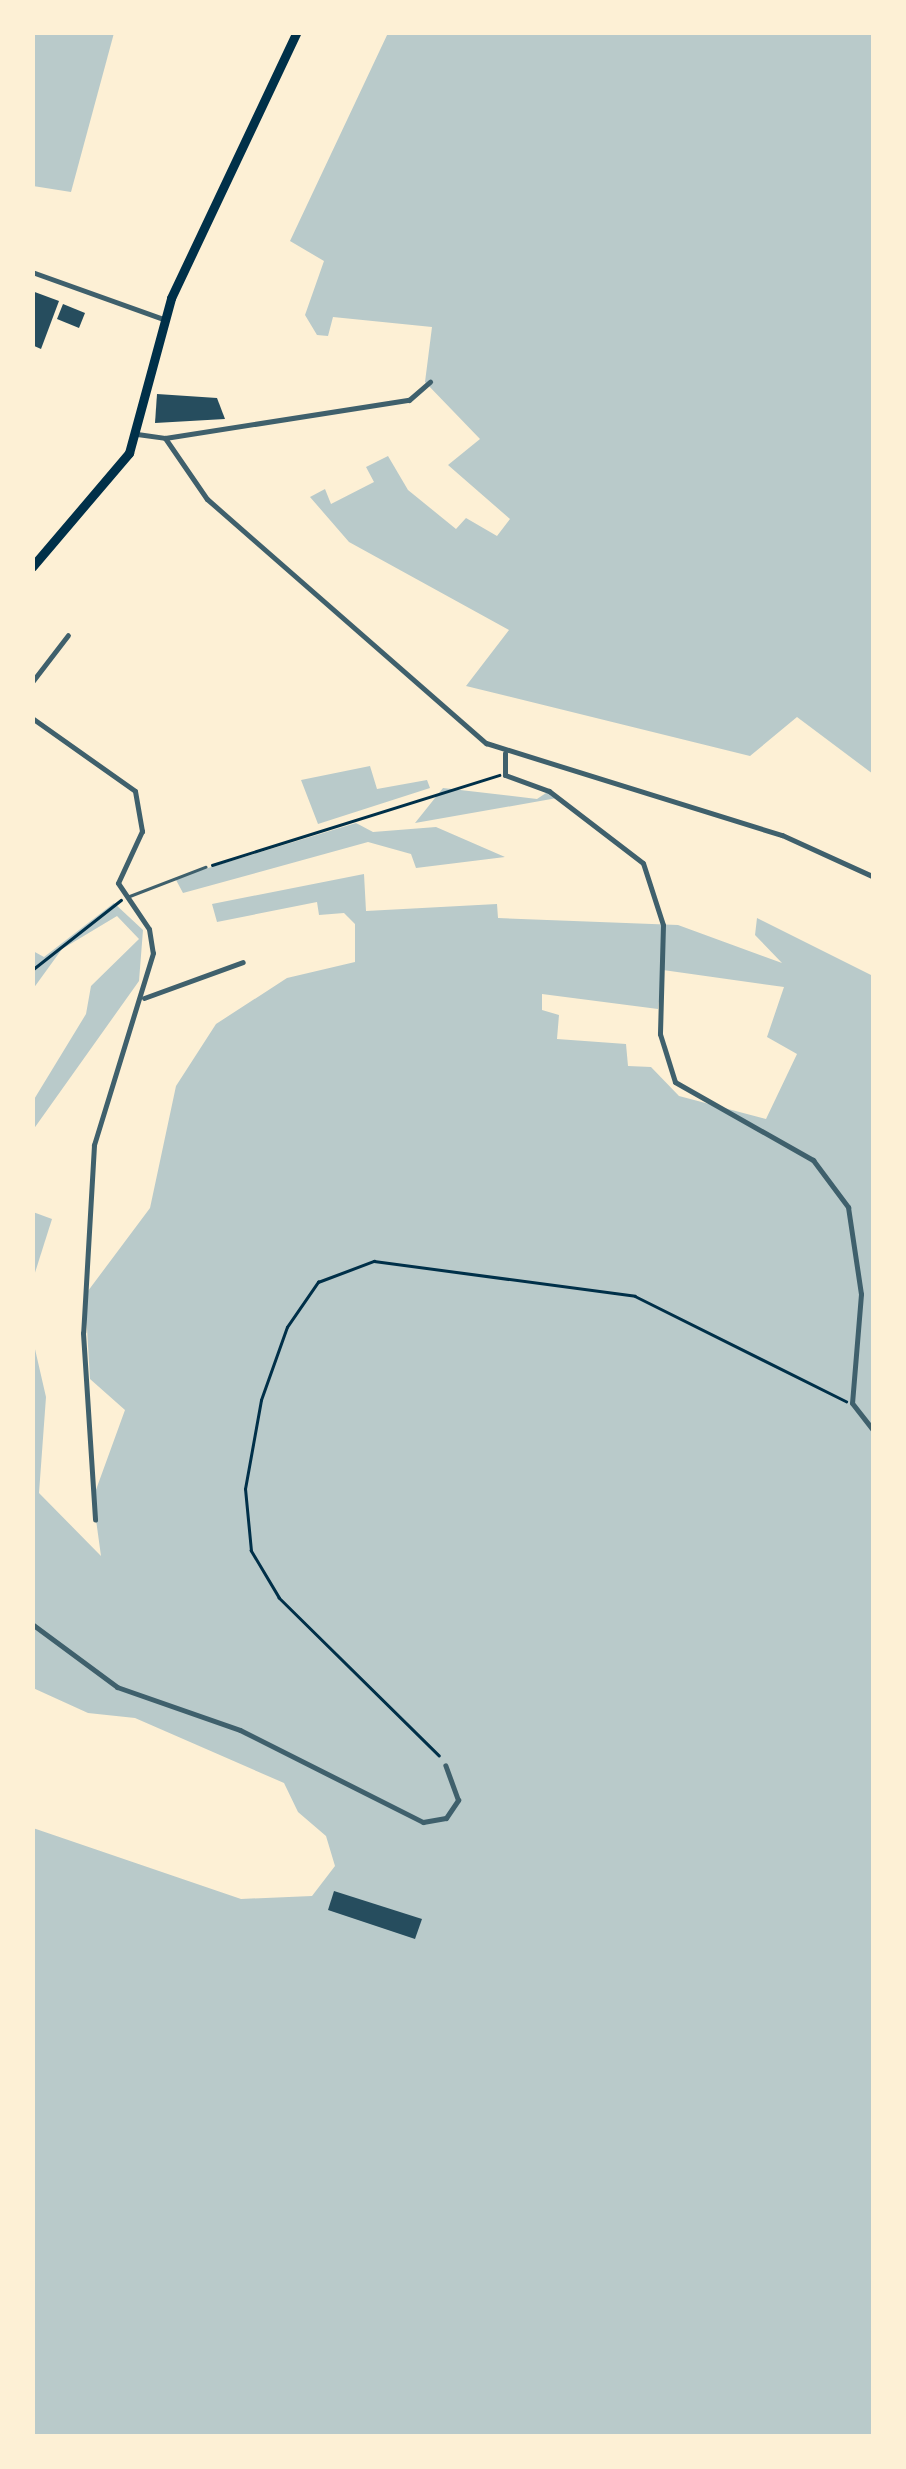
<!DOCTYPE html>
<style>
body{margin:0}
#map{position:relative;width:906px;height:2469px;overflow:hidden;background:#fdf0d5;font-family:"Libre Baskerville",serif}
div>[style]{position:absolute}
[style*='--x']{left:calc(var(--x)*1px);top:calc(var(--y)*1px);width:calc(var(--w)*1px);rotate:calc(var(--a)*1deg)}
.green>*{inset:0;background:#b9caca}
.building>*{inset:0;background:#264d5e}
.path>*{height:2.5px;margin:-1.25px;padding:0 1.25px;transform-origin:1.25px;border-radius:1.25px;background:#003049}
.service>*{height:2.5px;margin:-1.25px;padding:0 1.25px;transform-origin:1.25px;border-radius:1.25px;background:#3f606c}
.minor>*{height:5px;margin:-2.5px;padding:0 2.5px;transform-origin:2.5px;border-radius:2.5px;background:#3f606c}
.primary>*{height:9px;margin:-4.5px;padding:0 4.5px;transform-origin:4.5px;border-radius:4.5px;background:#003049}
span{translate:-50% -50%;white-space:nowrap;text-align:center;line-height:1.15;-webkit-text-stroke:10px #fdf0d5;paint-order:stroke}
.frame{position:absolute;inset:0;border:35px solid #fdf0d5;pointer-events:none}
</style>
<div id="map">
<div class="green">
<div style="clip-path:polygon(32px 33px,114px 33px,71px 192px,33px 186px)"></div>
<div style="clip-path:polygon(388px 33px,873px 33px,873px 774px,797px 717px,750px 756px,466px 686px,509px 630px,349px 542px,310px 497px,325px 489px,331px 504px,374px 482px,366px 467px,388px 456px,408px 490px,456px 529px,466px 518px,497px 536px,510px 519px,448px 465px,480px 439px,425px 382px,432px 327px,333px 317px,328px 336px,317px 335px,305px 315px,324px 261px,290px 241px)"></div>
<div style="clip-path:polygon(370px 766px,377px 789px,427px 780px,430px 788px,318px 824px,301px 780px)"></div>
<div style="clip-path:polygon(443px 788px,537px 799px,549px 791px,557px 798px,415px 823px)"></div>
<div style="clip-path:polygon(356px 823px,373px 832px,436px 827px,505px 857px,416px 868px,411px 854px,368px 842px,183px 893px,175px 878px)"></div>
<div style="clip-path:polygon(evenodd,364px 874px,366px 911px,497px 904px,498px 918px,678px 925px,782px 963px,755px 935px,757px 918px,873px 976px,873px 2436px,33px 2436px,33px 1828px,241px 1899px,312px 1896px,335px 1866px,326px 1836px,298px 1812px,284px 1783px,135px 1718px,88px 1713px,33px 1688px,32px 1336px,46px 1397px,39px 1493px,101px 1556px,93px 1498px,125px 1410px,90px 1379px,85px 1295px,150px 1208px,176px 1086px,216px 1024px,287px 978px,355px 962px,355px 924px,344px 913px,319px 915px,317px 902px,217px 922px,212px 904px,364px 874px,663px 970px,784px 987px,767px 1037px,797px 1054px,766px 1119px,679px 1096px,651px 1067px,628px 1066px,626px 1044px,557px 1039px,559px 1015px,542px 1010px,542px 994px,658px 1009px,663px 970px)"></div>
<div style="clip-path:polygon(114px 903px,143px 930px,139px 981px,33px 1130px,33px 1101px,86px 1014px,91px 986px,139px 939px,117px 916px,62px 949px,33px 989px,33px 951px,44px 957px)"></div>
<div style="clip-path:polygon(33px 1212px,52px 1219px,33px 1279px,32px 1212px)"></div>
</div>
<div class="building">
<div style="clip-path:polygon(32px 291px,59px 301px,41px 349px,32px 345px)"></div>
<div style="clip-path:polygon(63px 304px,85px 313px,79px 328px,57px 319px)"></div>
<div style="clip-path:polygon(157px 394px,217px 398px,225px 419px,155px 423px)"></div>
<div style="clip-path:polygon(334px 1891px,422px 1919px,415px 1939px,328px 1910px)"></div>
</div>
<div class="path">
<div style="--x:212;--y:865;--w:301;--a:-17.4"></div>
<div style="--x:32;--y:970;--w:113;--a:-38.2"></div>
<div style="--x:439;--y:1756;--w:225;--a:-135.4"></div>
<div style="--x:279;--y:1598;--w:55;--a:-120.8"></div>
<div style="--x:251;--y:1551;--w:62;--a:-95.5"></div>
<div style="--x:245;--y:1489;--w:90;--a:-79.8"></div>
<div style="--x:261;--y:1400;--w:77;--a:-70.4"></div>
<div style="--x:287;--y:1327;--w:55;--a:-55.4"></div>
<div style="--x:318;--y:1282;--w:60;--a:-20.6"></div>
<div style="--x:374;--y:1261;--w:263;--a:7.6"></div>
<div style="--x:635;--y:1296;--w:236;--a:26.5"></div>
</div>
<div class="service">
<div style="--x:127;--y:897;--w:84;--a:-21"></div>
</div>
<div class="minor">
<div style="--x:32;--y:272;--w:139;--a:19.7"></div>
<div style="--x:137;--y:434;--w:28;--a:8"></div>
<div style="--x:165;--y:438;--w:247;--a:-8.9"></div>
<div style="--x:409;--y:400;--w:28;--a:-41"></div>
<div style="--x:165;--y:438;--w:74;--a:55.5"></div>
<div style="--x:207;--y:499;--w:371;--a:41.2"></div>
<div style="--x:486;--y:743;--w:310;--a:17.3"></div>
<div style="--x:782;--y:835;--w:101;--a:24.5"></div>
<div style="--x:32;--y:682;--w:59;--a:-52.5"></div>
<div style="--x:32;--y:718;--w:126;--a:35.3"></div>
<div style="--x:135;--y:791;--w:41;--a:80.1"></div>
<div style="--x:142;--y:831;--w:57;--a:114.8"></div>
<div style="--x:118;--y:883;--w:55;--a:56"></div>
<div style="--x:149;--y:929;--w:24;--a:81"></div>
<div style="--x:153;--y:953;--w:201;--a:107.1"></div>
<div style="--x:94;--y:1145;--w:188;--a:93.3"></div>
<div style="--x:83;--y:1333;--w:187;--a:86.3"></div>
<div style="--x:505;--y:753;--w:22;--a:90"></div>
<div style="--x:505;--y:775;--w:47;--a:20"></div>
<div style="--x:549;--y:791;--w:118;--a:37.5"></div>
<div style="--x:643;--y:863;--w:65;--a:72.1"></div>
<div style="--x:663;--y:925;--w:109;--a:91.6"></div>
<div style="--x:660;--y:1034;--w:50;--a:72.6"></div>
<div style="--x:675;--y:1082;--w:159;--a:29.5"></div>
<div style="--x:813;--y:1160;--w:59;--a:53.3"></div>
<div style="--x:848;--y:1207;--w:88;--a:81.5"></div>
<div style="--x:861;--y:1294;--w:109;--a:94.7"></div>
<div style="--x:852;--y:1403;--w:36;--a:52"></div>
<div style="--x:144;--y:998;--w:105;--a:-20"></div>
<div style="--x:32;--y:1624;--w:106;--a:36.5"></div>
<div style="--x:117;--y:1687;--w:130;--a:19.3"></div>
<div style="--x:240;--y:1730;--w:205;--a:26.7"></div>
<div style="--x:423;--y:1822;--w:23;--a:-10"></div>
<div style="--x:446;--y:1818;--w:22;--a:-56"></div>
<div style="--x:458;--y:1800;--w:37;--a:-110"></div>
</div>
<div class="primary">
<div style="--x:32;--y:567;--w:150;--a:-49.6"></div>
<div style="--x:129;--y:453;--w:161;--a:-74.8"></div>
<div style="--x:171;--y:298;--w:294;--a:-64.7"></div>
</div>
<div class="frame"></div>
</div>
